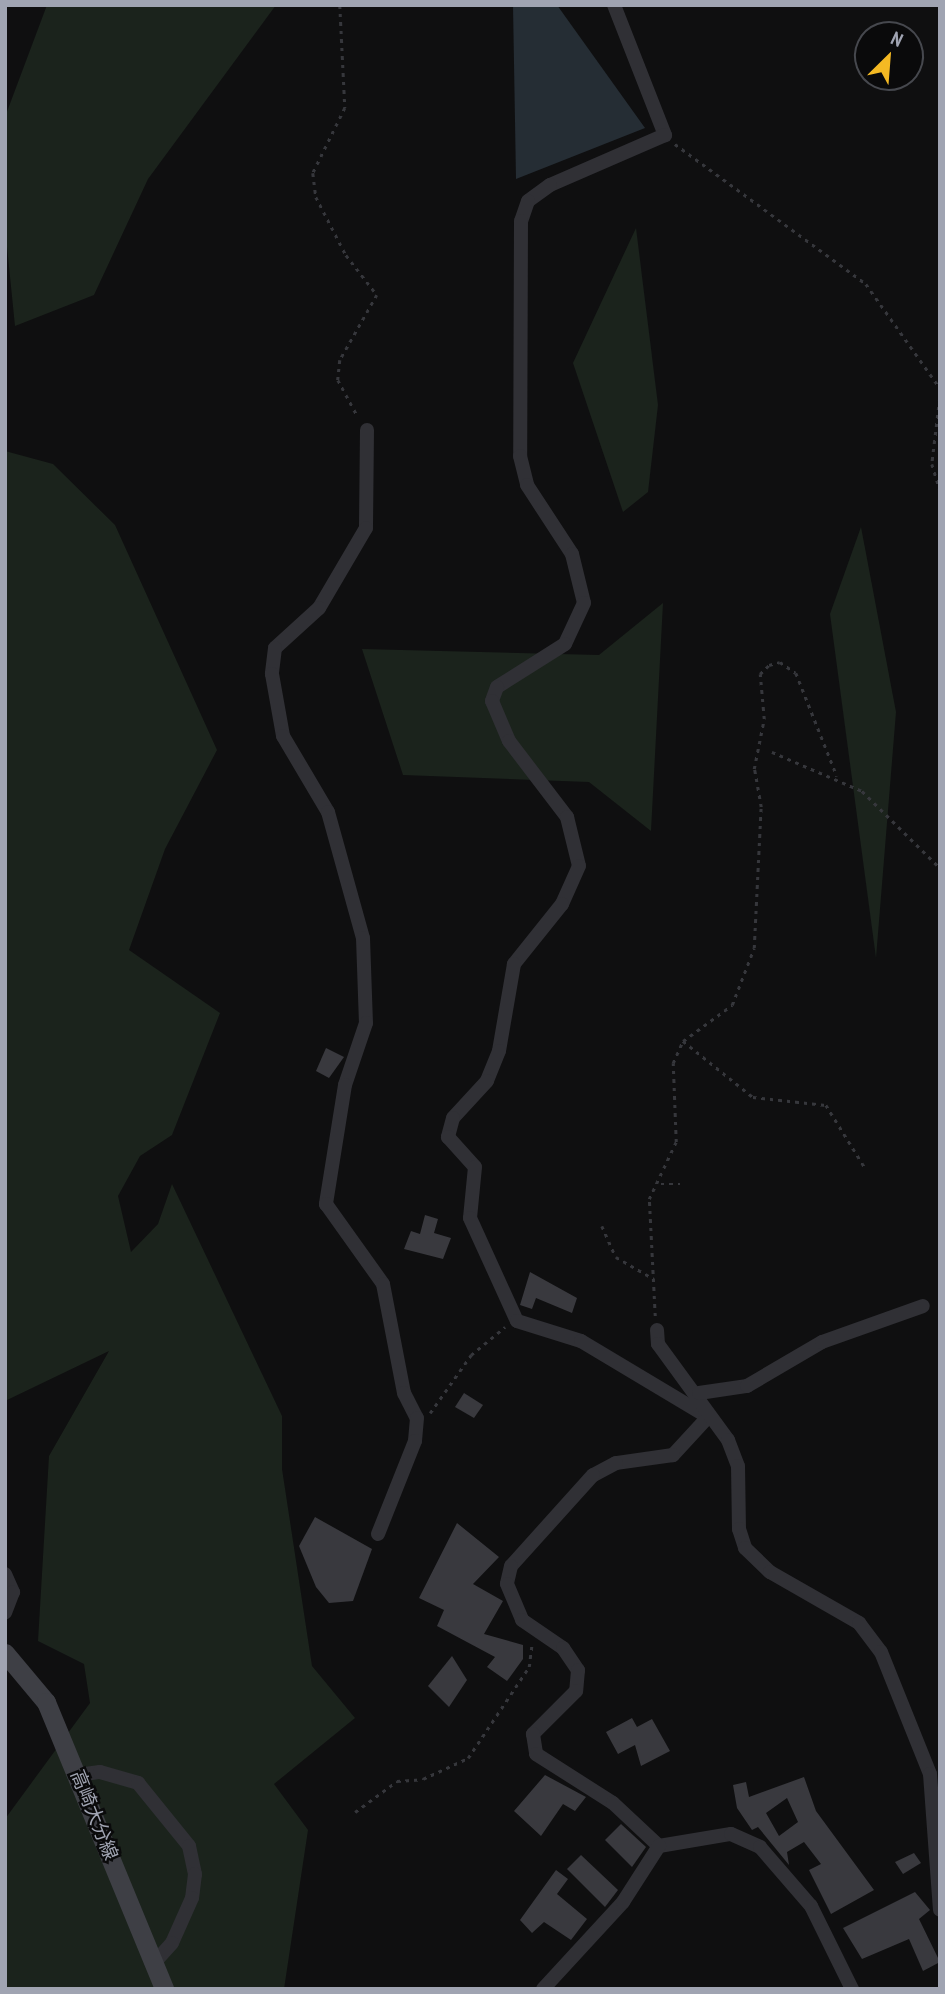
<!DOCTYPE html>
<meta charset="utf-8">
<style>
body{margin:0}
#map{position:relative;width:945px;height:1994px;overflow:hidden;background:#0f0f10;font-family:"PT Sans Narrow","Noto Sans JP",sans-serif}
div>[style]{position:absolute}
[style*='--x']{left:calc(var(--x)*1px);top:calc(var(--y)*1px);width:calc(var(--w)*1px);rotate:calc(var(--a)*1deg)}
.green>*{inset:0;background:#1b231c}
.water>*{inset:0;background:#252d34}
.building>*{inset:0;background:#39393e}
.path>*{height:2.5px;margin-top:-1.25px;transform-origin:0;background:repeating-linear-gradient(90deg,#36373c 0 3.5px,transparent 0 8.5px)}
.minor>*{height:14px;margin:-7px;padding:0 7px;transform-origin:7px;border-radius:7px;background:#303035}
.secondary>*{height:19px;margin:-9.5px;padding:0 9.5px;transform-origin:9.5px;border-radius:9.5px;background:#3e3f45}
span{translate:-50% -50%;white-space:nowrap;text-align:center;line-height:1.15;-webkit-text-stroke:5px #0a0a0b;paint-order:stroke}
.street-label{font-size:19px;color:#a0a4b2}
.frame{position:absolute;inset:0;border:7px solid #a0a4b2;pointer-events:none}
.north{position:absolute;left:854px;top:21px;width:70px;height:70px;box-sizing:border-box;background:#0a0a0b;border:2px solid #46484e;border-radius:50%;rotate:25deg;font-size:19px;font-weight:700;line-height:28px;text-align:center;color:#a0a4b2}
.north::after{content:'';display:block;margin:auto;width:24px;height:32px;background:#f4b923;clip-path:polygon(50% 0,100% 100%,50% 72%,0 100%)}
</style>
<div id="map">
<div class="green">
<div style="clip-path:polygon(47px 5px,276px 5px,148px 179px,94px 295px,15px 326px,5px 227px,5px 117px)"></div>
<div style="clip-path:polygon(636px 228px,658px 405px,648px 492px,623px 512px,573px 363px)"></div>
<div style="clip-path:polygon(5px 451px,53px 464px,115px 525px,217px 750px,165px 849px,129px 950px,220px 1013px,172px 1135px,140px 1156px,118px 1196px,131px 1252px,158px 1224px,172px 1184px,282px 1416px,282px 1469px,312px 1666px,355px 1718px,274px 1784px,308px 1830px,284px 1989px,5px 1989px,5px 1819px,90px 1703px,84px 1664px,38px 1641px,49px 1456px,109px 1351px,5px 1401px)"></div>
<div style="clip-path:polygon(861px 527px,896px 712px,876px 958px,830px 614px)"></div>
<div style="clip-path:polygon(663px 603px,651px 831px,589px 782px,403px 775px,362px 649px,599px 655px)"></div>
</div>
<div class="water">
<div style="clip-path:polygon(513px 5px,557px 5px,645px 128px,516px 179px)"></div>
</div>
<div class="building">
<div style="clip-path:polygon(326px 1048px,344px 1057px,329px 1078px,316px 1071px)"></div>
<div style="clip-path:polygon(425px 1215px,438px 1219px,434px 1233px,451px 1238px,443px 1259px,404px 1249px,411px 1231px,420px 1234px)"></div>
<div style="clip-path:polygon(530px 1272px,577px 1298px,572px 1313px,536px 1298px,532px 1309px,520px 1305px)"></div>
<div style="clip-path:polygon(464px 1393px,483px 1405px,474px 1418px,455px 1407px)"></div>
<div style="clip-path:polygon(315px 1517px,372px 1549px,353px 1601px,329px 1603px,316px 1587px,299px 1546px)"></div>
<div style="clip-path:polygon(457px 1523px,499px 1557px,473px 1584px,503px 1601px,484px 1634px,523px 1645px,523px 1659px,507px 1681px,487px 1667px,495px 1657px,437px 1626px,444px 1610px,419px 1598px)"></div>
<div style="clip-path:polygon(452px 1656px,467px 1680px,449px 1707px,428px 1686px)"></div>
<div style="clip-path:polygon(632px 1718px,637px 1727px,652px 1719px,670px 1751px,641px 1766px,635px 1745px,618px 1754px,606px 1732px)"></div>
<div style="clip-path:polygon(545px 1775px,586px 1797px,575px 1811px,563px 1804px,541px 1836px,514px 1811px)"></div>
<div style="clip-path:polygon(evenodd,804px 1777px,816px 1811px,874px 1890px,831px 1914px,809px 1870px,821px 1864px,804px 1842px,787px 1852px,789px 1865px,758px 1827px,752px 1830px,737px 1808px,733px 1785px,746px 1782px,749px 1797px,804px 1777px,787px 1798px,798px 1822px,779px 1836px,766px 1813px,787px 1798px)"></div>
<div style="clip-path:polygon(621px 1824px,646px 1847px,632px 1867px,605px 1840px)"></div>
<div style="clip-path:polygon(914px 1853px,921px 1863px,903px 1874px,895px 1862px)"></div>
<div style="clip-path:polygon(581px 1855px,618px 1890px,605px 1907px,567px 1869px)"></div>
<div style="clip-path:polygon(556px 1870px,568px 1879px,557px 1894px,587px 1919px,571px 1940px,544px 1922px,532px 1933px,520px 1920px)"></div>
<div style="clip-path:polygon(915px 1892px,930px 1910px,919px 1919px,940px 1962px,923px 1971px,909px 1939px,862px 1959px,843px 1928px)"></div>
</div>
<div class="path">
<div style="--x:340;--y:5;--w:103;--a:87.2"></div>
<div style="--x:345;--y:108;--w:72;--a:116.2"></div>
<div style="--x:313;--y:173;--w:24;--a:83"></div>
<div style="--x:316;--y:197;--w:65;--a:62.7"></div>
<div style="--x:346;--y:255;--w:51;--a:52.2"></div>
<div style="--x:377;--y:295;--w:75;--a:119.6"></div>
<div style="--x:340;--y:360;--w:20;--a:96"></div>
<div style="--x:338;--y:380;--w:42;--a:61.6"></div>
<div style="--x:675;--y:144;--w:237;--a:36.2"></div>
<div style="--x:866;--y:284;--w:128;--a:54.6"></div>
<div style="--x:940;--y:398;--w:66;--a:96.9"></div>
<div style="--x:932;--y:464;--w:28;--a:73"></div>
<div style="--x:772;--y:752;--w:98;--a:23.4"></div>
<div style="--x:862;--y:791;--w:110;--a:44.6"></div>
<div style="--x:683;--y:1041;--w:90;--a:38.7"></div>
<div style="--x:753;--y:1097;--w:73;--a:6.3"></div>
<div style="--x:826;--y:1105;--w:72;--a:58.1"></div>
<div style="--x:661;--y:1184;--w:19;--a:0"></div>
<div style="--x:602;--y:1226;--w:34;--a:66"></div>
<div style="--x:616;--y:1257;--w:44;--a:30.1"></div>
<div style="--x:655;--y:1316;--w:117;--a:-92.9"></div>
<div style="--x:649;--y:1199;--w:63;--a:-64.7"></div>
<div style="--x:676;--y:1142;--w:79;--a:-92.2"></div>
<div style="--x:673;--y:1063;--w:24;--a:-66"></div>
<div style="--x:683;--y:1041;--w:61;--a:-36.3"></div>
<div style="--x:732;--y:1005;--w:61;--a:-68.9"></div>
<div style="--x:754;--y:948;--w:141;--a:-87.2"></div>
<div style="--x:761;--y:807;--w:39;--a:-100"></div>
<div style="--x:754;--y:769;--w:51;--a:-78.7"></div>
<div style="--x:764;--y:719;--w:45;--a:-95.1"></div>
<div style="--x:760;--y:674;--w:13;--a:-45"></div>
<div style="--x:769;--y:665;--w:11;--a:-15"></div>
<div style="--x:780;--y:662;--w:19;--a:35"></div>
<div style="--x:796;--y:673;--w:111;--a:68.3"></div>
<div style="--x:430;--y:1413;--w:71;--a:-54.7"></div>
<div style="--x:471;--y:1355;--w:44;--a:-39.5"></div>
<div style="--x:355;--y:1812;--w:52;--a:-36.4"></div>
<div style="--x:397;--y:1781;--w:26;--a:-4"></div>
<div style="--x:423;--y:1779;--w:50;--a:-25"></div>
<div style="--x:468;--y:1758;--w:110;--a:-56.2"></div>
<div style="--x:529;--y:1667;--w:23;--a:-83"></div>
</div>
<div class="minor">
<div style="--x:614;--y:5;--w:140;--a:68.6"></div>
<div style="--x:665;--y:135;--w:125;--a:156.5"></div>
<div style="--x:550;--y:185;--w:27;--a:144"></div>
<div style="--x:528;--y:201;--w:21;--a:109"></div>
<div style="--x:521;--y:221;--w:235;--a:90.2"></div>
<div style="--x:520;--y:456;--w:30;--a:76"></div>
<div style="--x:527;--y:485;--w:82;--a:56.9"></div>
<div style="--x:572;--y:554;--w:50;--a:76.2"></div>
<div style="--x:584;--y:603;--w:45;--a:114.9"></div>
<div style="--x:565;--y:644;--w:80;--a:147.7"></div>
<div style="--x:497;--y:687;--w:15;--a:110"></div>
<div style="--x:492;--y:701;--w:43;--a:67"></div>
<div style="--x:509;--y:741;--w:96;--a:52.7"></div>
<div style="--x:567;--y:817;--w:50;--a:76.2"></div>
<div style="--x:579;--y:866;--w:42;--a:114.1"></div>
<div style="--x:562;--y:904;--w:77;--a:128.7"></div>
<div style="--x:514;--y:964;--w:88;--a:99.8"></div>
<div style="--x:499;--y:1051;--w:32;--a:112"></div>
<div style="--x:487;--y:1081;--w:50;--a:132.6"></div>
<div style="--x:453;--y:1118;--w:20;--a:105"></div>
<div style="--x:448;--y:1137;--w:40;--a:48"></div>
<div style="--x:475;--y:1167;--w:51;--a:95.6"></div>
<div style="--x:470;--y:1218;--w:113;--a:65.5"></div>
<div style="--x:517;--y:1321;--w:67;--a:17.4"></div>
<div style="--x:581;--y:1341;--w:148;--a:30.9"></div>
<div style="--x:708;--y:1417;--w:52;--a:132.6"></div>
<div style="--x:673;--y:1455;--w:58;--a:172"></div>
<div style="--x:616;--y:1463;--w:26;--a:152"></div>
<div style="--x:593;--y:1475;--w:122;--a:132"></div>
<div style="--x:511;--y:1566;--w:18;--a:103"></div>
<div style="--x:507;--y:1584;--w:39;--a:67"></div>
<div style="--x:522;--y:1620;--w:50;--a:34.3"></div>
<div style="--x:563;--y:1648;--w:27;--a:56"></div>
<div style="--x:578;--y:1670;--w:21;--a:95"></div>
<div style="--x:576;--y:1691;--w:61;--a:135"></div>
<div style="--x:533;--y:1734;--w:20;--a:81"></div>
<div style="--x:536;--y:1754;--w:91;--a:32.5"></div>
<div style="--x:613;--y:1803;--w:63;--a:43.1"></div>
<div style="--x:659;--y:1846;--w:73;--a:-9.5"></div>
<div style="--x:731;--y:1834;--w:32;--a:24"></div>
<div style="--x:760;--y:1847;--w:78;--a:49.2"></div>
<div style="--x:811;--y:1906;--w:93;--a:63.7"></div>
<div style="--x:367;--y:430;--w:98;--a:90.6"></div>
<div style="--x:366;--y:528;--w:93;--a:120.4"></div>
<div style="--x:319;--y:608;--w:59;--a:137.7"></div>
<div style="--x:275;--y:648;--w:26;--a:97"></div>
<div style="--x:272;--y:674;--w:63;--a:79.9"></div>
<div style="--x:283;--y:736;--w:88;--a:59.4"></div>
<div style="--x:328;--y:812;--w:131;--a:74.5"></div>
<div style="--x:363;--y:938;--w:85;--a:88"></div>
<div style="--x:366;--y:1023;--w:65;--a:108.7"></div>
<div style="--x:345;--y:1085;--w:121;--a:99.1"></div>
<div style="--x:326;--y:1204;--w:98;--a:54.5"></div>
<div style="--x:383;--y:1284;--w:111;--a:79.1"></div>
<div style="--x:404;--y:1393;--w:28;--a:63"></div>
<div style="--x:417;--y:1418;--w:23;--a:95"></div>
<div style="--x:415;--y:1441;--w:100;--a:111.7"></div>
<div style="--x:657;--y:1330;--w:14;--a:86"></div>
<div style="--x:658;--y:1344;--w:119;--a:53.9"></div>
<div style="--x:728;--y:1440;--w:28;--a:69"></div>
<div style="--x:738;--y:1466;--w:63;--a:89.1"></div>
<div style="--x:739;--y:1529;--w:20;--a:72"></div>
<div style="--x:745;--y:1548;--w:35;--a:44"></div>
<div style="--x:770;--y:1572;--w:103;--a:29.8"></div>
<div style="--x:859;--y:1623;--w:36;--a:53"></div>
<div style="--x:881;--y:1652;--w:131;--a:68.1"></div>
<div style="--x:930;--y:1774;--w:136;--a:85.8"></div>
<div style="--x:699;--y:1393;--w:49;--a:-8.3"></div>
<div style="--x:747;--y:1386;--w:87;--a:-30.4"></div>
<div style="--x:822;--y:1342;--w:107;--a:-19.6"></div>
<div style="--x:5;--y:1574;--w:20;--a:66"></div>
<div style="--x:13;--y:1592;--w:22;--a:111"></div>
<div style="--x:78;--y:1775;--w:22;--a:-8"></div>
<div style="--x:100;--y:1772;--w:40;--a:16"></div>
<div style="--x:138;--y:1783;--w:81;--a:51"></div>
<div style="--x:189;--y:1846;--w:29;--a:78"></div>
<div style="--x:195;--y:1874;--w:24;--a:97"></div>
<div style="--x:192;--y:1898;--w:49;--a:114"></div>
<div style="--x:172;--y:1943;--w:27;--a:132"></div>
<div style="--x:543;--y:1989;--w:118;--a:-47.4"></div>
<div style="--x:623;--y:1902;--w:67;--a:-57.3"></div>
</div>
<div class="secondary">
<div style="--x:5;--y:1653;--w:64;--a:50.1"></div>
<div style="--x:46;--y:1702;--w:310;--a:67.6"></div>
</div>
<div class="street-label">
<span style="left:94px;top:1815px;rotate:68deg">高崎大分線</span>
</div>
<div class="frame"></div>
<div class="north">N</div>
</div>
